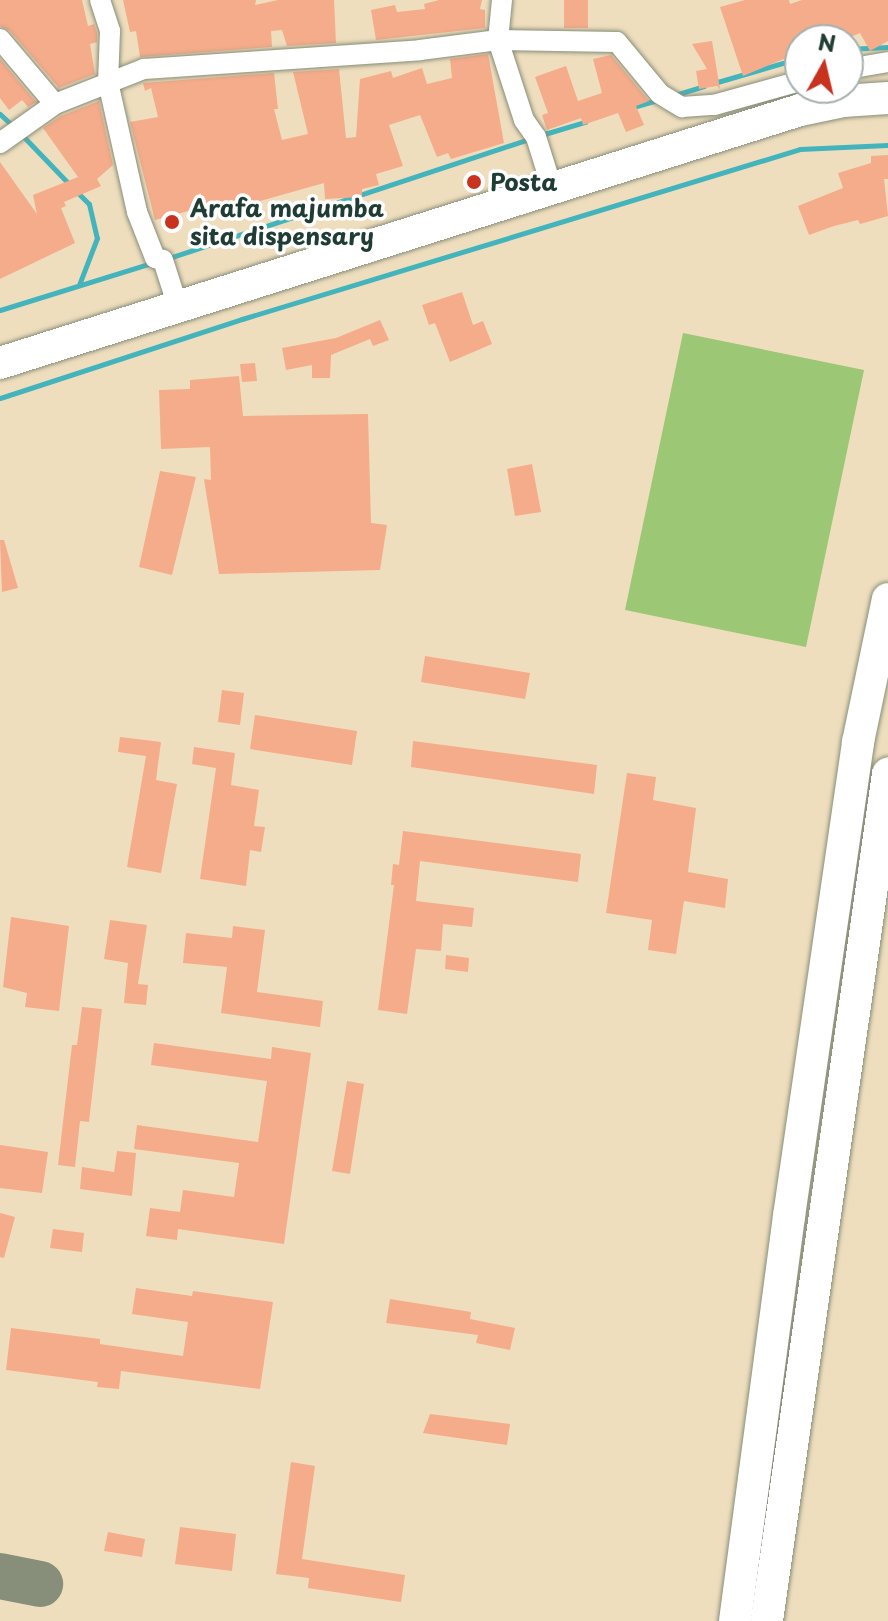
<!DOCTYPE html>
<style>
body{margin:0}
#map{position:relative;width:888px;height:1621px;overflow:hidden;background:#efdebe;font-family:"Playpen Sans",sans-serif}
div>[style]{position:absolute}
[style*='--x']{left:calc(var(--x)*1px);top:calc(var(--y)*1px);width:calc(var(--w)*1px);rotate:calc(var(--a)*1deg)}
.green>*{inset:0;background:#9cc774}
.stream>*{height:5px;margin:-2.5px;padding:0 2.5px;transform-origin:2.5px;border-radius:2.5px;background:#44b4bc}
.taxiway>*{height:46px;margin:-23px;padding:0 23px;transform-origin:23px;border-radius:23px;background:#878e79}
.building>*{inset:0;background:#f4ac8b}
.roads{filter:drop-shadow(0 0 2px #878e79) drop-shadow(0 0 2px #878e79)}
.minor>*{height:20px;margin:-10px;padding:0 10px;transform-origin:10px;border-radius:10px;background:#fff}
.primary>*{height:32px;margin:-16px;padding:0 16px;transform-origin:16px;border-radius:16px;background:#fff}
.trunk>*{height:32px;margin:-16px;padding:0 16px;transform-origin:16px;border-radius:16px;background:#fff}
.dots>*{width:22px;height:22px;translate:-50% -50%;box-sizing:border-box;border:4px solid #fff;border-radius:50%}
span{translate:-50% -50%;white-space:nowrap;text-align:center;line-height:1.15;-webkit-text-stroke:7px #fff;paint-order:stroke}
.poi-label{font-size:24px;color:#1f3d34;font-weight:700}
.left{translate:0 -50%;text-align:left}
.north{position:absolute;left:784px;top:24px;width:80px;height:80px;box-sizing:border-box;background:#fff;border:2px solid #a5b1ae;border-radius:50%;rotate:8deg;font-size:22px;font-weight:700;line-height:32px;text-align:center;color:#1f3d34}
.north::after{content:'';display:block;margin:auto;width:28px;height:36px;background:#c8321e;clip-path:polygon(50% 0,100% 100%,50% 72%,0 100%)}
</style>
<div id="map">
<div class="green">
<div style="clip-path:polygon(683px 333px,864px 370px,806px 647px,625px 610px)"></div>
</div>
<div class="stream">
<div style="--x:848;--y:49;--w:40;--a:-2.9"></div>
<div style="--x:714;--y:83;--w:90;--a:-16.2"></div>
<div style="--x:675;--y:95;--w:30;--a:-17"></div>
<div style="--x:633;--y:107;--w:26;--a:-16"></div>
<div style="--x:0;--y:114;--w:19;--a:43"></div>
<div style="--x:21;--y:134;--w:71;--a:46.1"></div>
<div style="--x:541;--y:135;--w:46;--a:-16.5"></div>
<div style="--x:77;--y:192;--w:17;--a:45"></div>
<div style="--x:89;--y:204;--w:35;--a:77"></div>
<div style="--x:97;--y:238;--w:50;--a:111"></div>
<div style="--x:169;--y:258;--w:382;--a:-18.3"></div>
<div style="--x:0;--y:310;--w:159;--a:-17.2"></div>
<div style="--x:0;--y:398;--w:255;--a:-18.1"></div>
<div style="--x:242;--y:319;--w:583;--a:-16.94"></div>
<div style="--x:800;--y:149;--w:88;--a:-2.6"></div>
</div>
<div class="taxiway">
<div style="--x:0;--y:1576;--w:41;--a:11.3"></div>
</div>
<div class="building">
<div style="clip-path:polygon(0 0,82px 0,88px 26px,94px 24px,97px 33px,97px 42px,90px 44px,95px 74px,59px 88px,10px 31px,0 26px)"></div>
<div style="clip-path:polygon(123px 0,256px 0,255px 5px,278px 0,334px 0,336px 43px,287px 46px,282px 30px,271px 31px,272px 47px,140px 57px,136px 31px,130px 32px)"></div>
<div style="clip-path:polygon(439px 0,482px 0,480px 9px,485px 10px,485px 28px,376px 40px,371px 10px,395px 5px,397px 12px,425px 9px,424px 4px)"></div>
<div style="clip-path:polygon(564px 0,588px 0,588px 28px,564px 28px)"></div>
<div style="clip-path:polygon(745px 0,789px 0,790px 4px,802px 0,888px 0,888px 41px,870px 51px,860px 33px,843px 40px,838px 36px,800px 40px,796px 54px,743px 76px,720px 7px)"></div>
<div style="clip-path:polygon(712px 41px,720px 89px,717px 86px,699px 89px,696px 71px,707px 69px,692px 44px)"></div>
<div style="clip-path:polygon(488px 54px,504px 143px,451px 159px,448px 153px,437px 157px,420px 115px,389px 125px,403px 166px,376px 174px,379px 185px,362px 189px,362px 197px,325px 199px,324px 183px,228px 210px,227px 203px,214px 204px,155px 220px,130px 122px,158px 117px,151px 88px,145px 91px,143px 83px,274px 73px,278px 109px,274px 109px,282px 140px,308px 134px,293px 72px,339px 69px,346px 138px,356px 137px,360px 79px,391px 71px,393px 78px,422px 68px,427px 84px,452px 78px,450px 59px)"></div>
<div style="clip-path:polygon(611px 55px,649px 101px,636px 106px,644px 125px,626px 132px,618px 113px,583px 125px,581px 118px,547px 130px,542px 115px,548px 113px,535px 77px,566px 66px,578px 101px,602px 93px,593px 59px)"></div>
<div style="clip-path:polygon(0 59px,36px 102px,28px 107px,22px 100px,9px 110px,0 98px)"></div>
<div style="clip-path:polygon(99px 101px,113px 165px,97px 179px,101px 186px,64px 202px,66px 206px,61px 208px,75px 243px,0 279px,0 162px,37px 214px,33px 195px,78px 177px,43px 128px,61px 116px)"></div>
<div style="clip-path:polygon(888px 155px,888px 179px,884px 179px,888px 216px,860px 224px,858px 220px,834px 226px,809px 235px,798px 206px,843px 188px,838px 173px,871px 163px,871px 156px)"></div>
<div style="clip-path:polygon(462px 292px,473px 325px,483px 321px,492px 344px,450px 362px,435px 323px,429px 325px,422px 305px)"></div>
<div style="clip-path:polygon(380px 320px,389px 340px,373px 346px,370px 339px,331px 355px,330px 378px,312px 378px,312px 365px,286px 370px,282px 348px,336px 338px)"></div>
<div style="clip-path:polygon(255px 363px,257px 381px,242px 382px,240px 364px)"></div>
<div style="clip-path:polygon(239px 376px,243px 416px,368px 414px,371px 523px,387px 525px,380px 570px,219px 574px,204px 479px,211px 480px,210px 447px,161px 449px,159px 390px,190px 389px,190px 380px)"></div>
<div style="clip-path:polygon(532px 464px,541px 512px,515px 516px,507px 469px)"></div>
<div style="clip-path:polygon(160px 471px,196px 477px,172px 575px,139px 567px)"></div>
<div style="clip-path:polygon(0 540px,4px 540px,18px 588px,2px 592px)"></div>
<div style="clip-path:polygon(425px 656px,530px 673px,525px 699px,421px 682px)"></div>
<div style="clip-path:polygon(222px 690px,244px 693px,240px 725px,218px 722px)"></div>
<div style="clip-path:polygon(255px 715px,357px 731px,352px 765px,250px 749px)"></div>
<div style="clip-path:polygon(120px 737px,161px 742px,156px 780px,177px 784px,161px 873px,127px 867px,146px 756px,118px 752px)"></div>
<div style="clip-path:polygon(413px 741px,597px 765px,594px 794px,411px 767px)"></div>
<div style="clip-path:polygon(194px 747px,235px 753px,231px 785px,259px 790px,254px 826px,265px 827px,261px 852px,250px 850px,246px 886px,200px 879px,216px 768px,192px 764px)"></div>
<div style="clip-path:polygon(627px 773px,656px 777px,653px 800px,696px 808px,688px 872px,728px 879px,725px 908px,684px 901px,676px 954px,648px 950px,652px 920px,606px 913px)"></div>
<div style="clip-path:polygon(403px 831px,581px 854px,578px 882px,420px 861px,416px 901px,474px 908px,472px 927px,443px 924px,441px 951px,416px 949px,407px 1014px,378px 1010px,394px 885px,391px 885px,393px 864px,399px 865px)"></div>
<div style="clip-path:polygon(11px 917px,69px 926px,59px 1011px,25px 1007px,27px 993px,3px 987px)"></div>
<div style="clip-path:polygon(110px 920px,147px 925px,138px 984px,148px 985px,146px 1005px,124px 1003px,128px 963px,104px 959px)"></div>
<div style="clip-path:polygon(233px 926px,265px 930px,257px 992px,323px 1001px,320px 1027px,221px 1013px,227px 967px,183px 963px,186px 933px,232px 938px)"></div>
<div style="clip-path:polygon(446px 955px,469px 958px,468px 972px,445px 969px)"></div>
<div style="clip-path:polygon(82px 1007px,102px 1009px,89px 1122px,80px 1121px,75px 1167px,58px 1165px,72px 1045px,77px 1045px)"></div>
<div style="clip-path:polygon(154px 1043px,271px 1059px,272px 1047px,311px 1053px,284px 1244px,178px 1229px,177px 1240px,146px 1236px,150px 1208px,180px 1212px,183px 1190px,234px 1197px,239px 1163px,134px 1149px,137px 1125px,258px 1142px,267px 1081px,151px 1065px)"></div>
<div style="clip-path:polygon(347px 1081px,364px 1084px,350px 1174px,332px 1171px)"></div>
<div style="clip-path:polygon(0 1145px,48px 1152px,42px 1193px,0 1188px)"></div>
<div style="clip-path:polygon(117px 1151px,136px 1153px,132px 1196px,80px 1189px,82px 1167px,114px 1172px)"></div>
<div style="clip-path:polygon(0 1213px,15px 1217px,4px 1258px,0 1257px)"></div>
<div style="clip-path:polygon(53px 1229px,84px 1233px,82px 1252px,50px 1248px)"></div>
<div style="clip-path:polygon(136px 1288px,192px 1296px,193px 1291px,273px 1302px,260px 1389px,121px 1371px,119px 1389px,97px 1387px,98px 1382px,6px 1370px,11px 1328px,100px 1339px,100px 1344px,183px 1356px,188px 1322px,132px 1314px)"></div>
<div style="clip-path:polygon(390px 1299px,471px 1312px,470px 1319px,515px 1328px,510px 1350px,476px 1343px,478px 1335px,386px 1323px)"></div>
<div style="clip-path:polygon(430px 1414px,510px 1424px,507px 1445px,423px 1433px)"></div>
<div style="clip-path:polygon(291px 1462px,315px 1466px,302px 1559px,405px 1575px,401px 1602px,308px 1588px,309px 1578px,276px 1574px)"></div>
<div style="clip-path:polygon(180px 1527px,236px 1534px,232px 1571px,175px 1564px)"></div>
<div style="clip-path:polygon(108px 1532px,145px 1539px,142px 1557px,104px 1551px)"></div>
</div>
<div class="roads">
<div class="minor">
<div style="--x:100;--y:0;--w:33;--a:72"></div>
<div style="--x:110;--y:31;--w:51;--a:92.2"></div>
<div style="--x:108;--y:82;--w:133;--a:77.4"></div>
<div style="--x:137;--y:212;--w:49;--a:68.6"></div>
<div style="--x:155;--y:258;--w:8;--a:14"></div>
<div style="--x:163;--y:260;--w:49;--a:72.3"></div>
<div style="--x:502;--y:0;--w:40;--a:95.7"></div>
<div style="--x:498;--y:40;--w:84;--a:72"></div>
<div style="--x:524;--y:120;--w:21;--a:55"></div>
<div style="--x:536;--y:137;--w:53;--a:72.6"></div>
<div style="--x:0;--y:39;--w:85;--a:49.8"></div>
<div style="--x:848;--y:69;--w:41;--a:-9.9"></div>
<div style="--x:0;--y:143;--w:67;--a:-35.3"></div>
<div style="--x:55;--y:104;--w:96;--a:-21.5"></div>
<div style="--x:144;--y:69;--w:277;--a:-3.9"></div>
<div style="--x:420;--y:50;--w:79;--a:-7.3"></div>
<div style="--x:498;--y:40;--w:119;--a:1"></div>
<div style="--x:617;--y:42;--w:67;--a:50.4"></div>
<div style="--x:660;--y:94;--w:26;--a:31"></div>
<div style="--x:682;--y:107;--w:32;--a:-4"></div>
<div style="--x:714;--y:105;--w:89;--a:-15.6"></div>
</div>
<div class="primary">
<div style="--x:0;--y:363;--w:839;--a:-17.55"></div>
<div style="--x:800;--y:110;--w:44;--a:-11.8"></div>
<div style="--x:843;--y:101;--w:45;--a:-3.8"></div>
</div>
<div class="trunk">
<div style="--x:735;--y:1621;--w:409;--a:-82.4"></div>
<div style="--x:789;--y:1216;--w:479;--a:-81.7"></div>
<div style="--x:858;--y:742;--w:146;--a:-78.2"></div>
<div style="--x:767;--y:1621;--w:856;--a:-81.87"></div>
</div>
</div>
<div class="dots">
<div style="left:474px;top:182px;background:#c8321e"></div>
<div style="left:172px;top:222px;background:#c8321e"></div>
</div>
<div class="poi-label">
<span class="left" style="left:490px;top:182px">Posta</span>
<span class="left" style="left:190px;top:222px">Arafa majumba<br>sita dispensary</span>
</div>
<div class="north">N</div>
</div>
